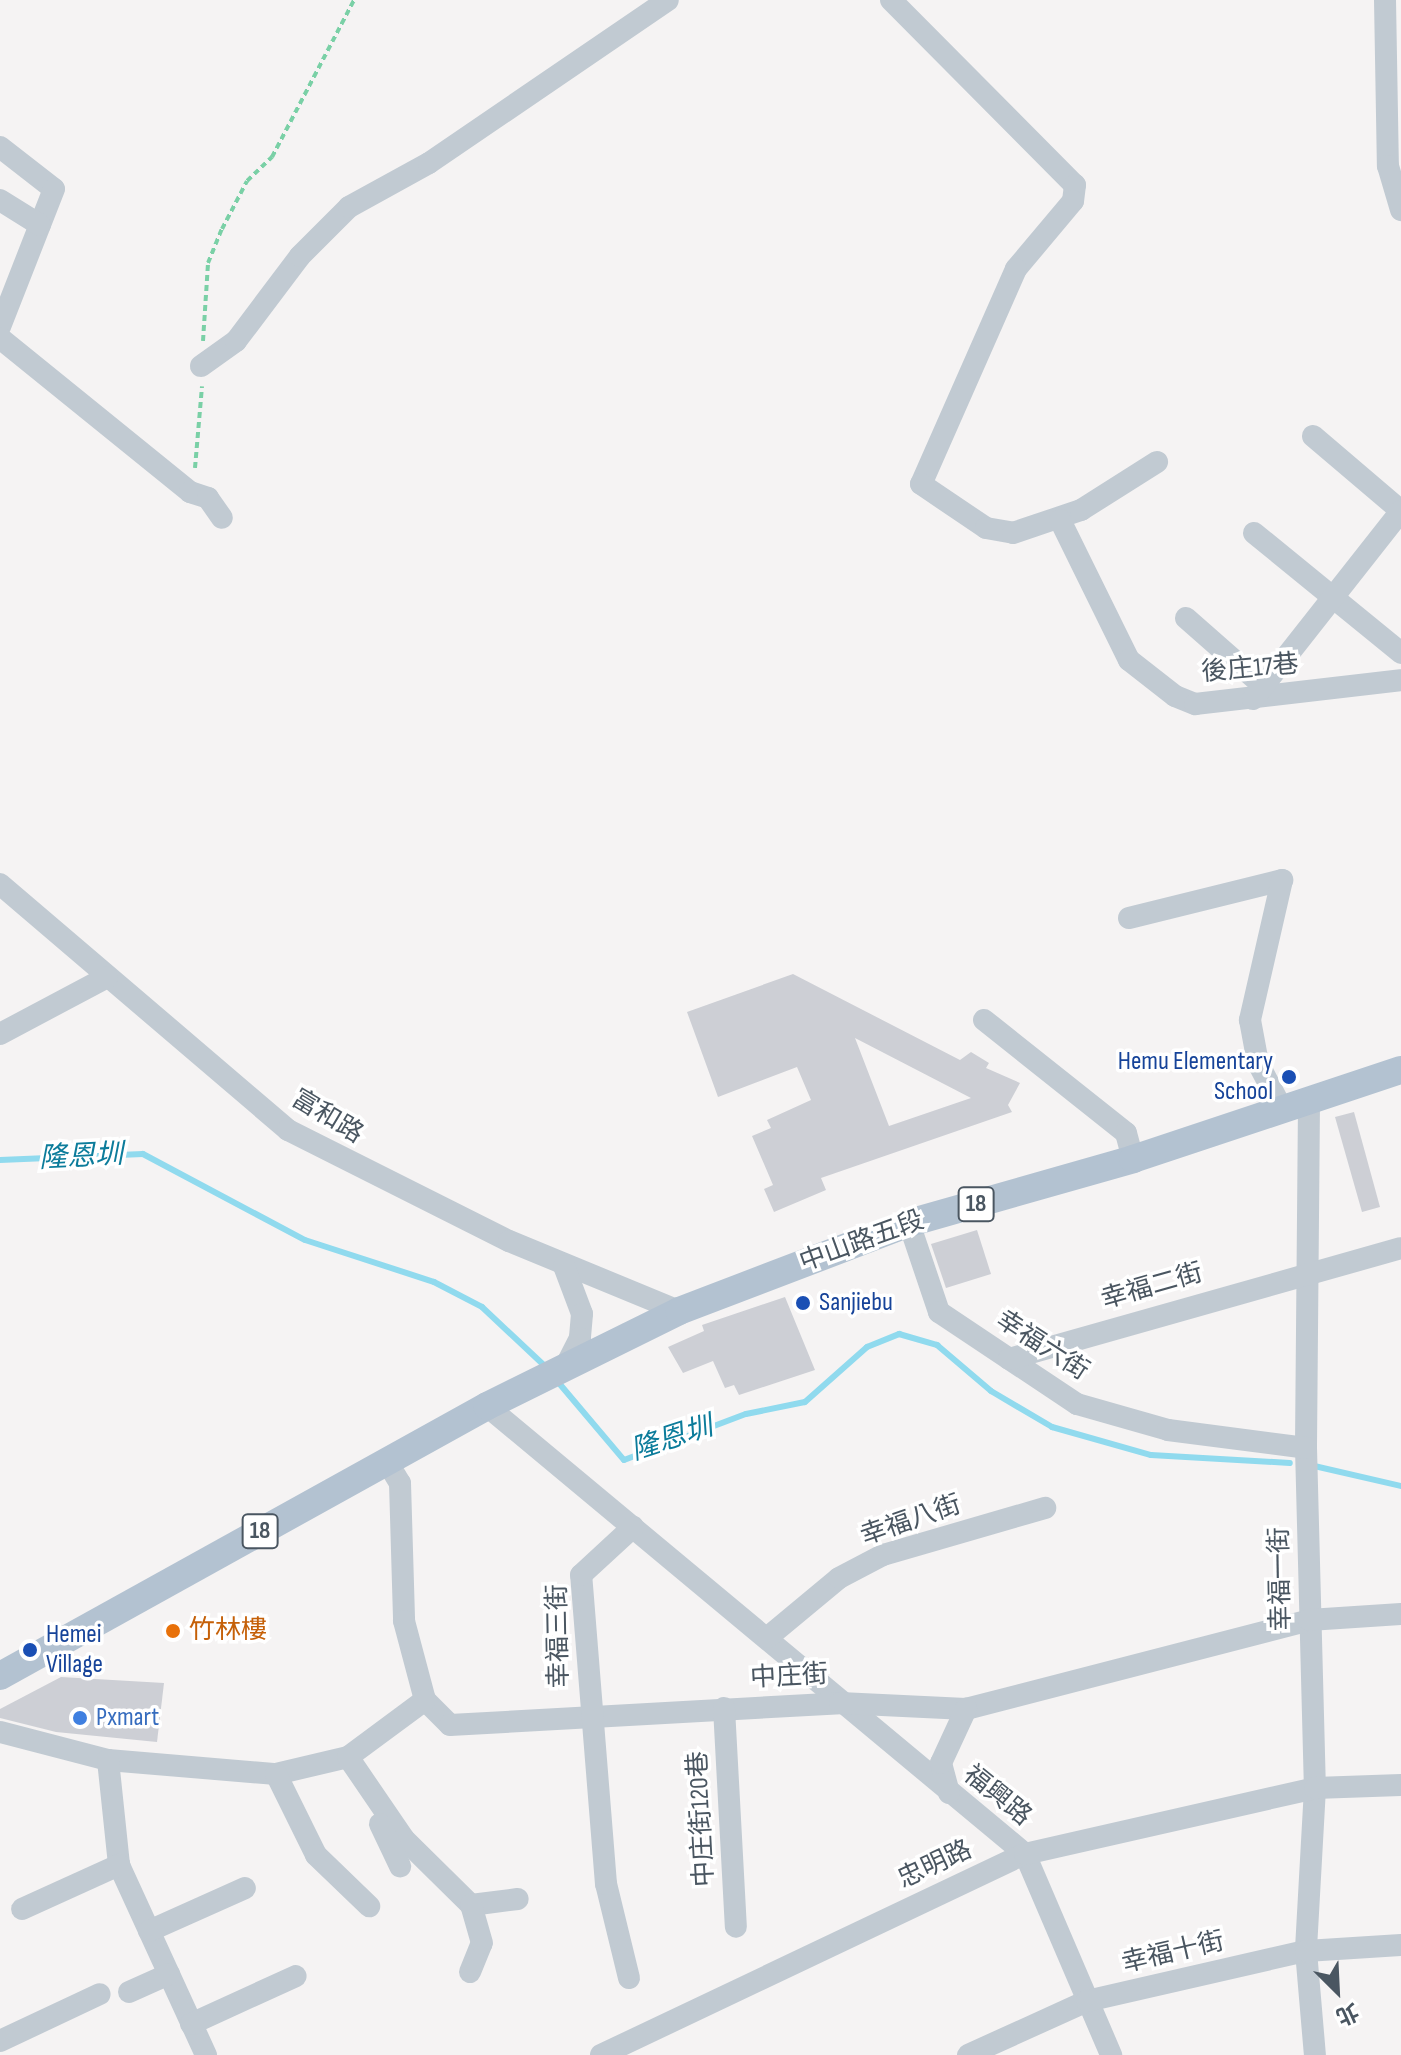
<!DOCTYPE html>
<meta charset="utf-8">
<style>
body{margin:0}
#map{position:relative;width:1401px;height:2055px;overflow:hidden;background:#f5f3f3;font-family:"Sofia Sans Condensed","Noto Sans TC",sans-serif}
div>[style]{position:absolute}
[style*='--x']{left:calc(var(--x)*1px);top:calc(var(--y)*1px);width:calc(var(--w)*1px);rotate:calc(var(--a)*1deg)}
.stream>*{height:6px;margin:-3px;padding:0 3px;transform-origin:3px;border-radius:3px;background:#90daee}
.building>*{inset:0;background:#cdcfd5}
.path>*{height:4px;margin-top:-2px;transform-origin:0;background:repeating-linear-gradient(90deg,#7ad0a6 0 6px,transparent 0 10px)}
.minor>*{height:22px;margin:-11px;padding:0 11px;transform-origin:11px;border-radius:11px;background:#c1cad2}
.major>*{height:28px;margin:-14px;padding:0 14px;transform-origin:14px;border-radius:14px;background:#b3c2d1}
.dots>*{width:22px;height:22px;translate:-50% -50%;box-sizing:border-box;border:4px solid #fff;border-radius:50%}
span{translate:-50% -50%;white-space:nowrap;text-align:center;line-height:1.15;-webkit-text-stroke:7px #fff;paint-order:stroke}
.shield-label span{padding:2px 6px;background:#fff;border:2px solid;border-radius:6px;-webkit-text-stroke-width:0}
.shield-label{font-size:24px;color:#4a5661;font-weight:700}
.street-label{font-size:26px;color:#4a5661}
.transit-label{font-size:26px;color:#164399}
.right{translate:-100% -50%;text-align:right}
.left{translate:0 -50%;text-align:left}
.food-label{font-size:26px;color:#c56008}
.shop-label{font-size:26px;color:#366cbe}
.water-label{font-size:28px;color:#0c7c9b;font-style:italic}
.north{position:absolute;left:1297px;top:1951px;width:80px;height:80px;-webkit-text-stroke:6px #fff;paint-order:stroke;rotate:156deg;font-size:22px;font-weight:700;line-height:32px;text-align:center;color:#4a5661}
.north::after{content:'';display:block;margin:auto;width:28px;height:36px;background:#4a5661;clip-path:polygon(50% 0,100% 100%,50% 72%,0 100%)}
</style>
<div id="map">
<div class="stream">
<div style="--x:0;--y:1160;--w:143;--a:-2.4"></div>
<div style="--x:143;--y:1154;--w:183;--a:28"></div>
<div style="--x:305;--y:1240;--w:136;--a:18"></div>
<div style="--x:434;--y:1282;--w:54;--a:27.5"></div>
<div style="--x:482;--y:1307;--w:88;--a:43.2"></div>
<div style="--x:558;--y:1382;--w:102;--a:49.8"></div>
<div style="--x:624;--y:1460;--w:130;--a:-20.7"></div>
<div style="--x:746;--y:1414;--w:60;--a:-11.5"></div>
<div style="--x:805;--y:1402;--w:83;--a:-41.6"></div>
<div style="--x:867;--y:1347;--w:35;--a:-22"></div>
<div style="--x:899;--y:1334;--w:40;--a:16"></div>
<div style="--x:937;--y:1345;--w:71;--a:40.4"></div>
<div style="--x:991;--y:1391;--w:71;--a:30.5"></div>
<div style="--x:1052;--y:1427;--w:103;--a:15.8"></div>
<div style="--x:1151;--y:1455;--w:139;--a:3.3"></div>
<div style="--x:1310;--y:1465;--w:93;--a:13"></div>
</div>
<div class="building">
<div style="clip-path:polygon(evenodd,793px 974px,960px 1060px,971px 1052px,989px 1063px,986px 1068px,1020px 1083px,1008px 1105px,1012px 1112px,821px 1178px,826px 1190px,774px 1212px,764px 1189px,773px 1185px,752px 1136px,771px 1128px,767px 1120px,811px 1100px,797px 1067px,718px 1097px,687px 1012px,793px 974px,855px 1038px,971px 1098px,889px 1126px,855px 1038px)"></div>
<div style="clip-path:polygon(1354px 1112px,1380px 1207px,1362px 1212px,1335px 1117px)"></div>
<div style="clip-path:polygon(977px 1230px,991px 1274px,946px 1288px,931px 1244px)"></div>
<div style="clip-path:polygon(785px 1297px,815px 1370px,739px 1395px,734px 1385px,725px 1388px,713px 1361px,683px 1373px,668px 1347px,704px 1331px,702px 1325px)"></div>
<div style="clip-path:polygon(61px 1677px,164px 1683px,157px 1742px,56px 1732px,0 1718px,0 1709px)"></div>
</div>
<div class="path">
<div style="--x:203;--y:341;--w:78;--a:-86.3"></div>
<div style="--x:208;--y:263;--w:37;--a:-68"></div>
<div style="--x:222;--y:229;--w:54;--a:-62.5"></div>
<div style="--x:247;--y:181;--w:35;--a:-44"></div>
<div style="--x:272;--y:157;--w:177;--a:-62.4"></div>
<div style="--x:195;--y:468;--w:82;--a:-85.1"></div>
</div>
<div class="minor">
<div style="--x:891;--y:0;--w:261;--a:45.2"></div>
<div style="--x:1075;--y:185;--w:16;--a:97"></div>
<div style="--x:1073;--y:201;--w:89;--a:130"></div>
<div style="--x:1016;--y:269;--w:235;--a:113.8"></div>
<div style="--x:921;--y:484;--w:78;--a:34.1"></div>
<div style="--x:986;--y:528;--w:27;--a:10"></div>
<div style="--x:1013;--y:533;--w:72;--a:-18.7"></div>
<div style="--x:1081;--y:510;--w:90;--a:-32.3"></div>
<div style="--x:1385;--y:0;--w:166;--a:89"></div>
<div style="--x:1388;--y:166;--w:46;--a:73.5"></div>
<div style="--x:0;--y:147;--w:68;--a:37.9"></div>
<div style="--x:54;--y:189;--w:148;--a:111.4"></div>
<div style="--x:0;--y:200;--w:47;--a:32"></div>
<div style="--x:0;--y:338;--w:245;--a:39"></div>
<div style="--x:190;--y:492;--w:19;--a:18"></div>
<div style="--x:208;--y:498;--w:24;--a:55"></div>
<div style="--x:201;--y:366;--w:43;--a:-35.5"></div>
<div style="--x:236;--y:341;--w:106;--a:-53"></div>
<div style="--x:300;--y:256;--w:69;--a:-45"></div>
<div style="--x:349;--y:207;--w:91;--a:-28.8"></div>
<div style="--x:429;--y:163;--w:289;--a:-34.3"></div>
<div style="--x:1313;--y:436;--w:116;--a:40.4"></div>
<div style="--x:1060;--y:520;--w:156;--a:63.8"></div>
<div style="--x:1129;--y:660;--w:58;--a:38"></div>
<div style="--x:1175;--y:696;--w:22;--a:22"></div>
<div style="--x:1195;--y:704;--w:207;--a:-6.6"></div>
<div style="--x:1254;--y:533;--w:190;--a:39.2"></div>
<div style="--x:1186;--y:618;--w:98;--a:41.3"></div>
<div style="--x:1253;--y:699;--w:239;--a:-51.8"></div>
<div style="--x:0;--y:884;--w:379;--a:40.5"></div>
<div style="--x:288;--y:1130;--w:247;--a:26.7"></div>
<div style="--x:509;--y:1241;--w:184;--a:22.4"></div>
<div style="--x:1129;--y:918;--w:158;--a:-13.9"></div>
<div style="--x:1282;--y:880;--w:144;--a:102.9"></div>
<div style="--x:1250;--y:1020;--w:44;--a:79.5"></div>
<div style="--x:1258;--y:1063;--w:52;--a:62.4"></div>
<div style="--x:984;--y:1020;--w:181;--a:38.5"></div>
<div style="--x:1126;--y:1133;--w:27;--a:75"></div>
<div style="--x:0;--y:1034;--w:121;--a:-28"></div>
<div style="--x:1309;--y:1102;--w:346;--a:90.5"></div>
<div style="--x:1306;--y:1448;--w:340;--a:88.5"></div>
<div style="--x:1315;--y:1788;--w:163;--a:93.2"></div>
<div style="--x:1306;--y:1951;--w:104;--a:85.1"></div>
<div style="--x:909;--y:1223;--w:94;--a:71.4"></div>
<div style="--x:939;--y:1312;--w:166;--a:33.7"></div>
<div style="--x:1077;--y:1404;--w:95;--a:15.9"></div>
<div style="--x:1168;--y:1430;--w:139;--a:7.4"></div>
<div style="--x:564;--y:1266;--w:51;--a:69.4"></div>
<div style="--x:582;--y:1314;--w:24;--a:95"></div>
<div style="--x:580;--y:1338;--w:30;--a:117"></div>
<div style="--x:1009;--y:1359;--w:407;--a:-15.8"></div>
<div style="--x:487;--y:1406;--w:700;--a:39.78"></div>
<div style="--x:1025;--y:1854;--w:219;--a:66.8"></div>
<div style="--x:386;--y:1460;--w:27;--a:59"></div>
<div style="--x:400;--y:1483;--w:138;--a:88.3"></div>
<div style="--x:404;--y:1621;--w:82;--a:75.1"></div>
<div style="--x:425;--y:1700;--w:35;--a:45"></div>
<div style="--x:450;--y:1725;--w:391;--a:-3.2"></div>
<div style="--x:840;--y:1703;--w:126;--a:2.7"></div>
<div style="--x:966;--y:1709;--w:354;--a:-14.5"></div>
<div style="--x:1309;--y:1620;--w:92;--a:-3.7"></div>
<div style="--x:768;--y:1637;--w:92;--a:-39.7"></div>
<div style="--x:839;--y:1578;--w:50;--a:-27.6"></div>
<div style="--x:883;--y:1555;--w:169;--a:-16.2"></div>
<div style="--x:724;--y:1708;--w:219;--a:86.9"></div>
<div style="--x:0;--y:1732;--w:112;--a:14.5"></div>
<div style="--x:108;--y:1760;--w:169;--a:4.8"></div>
<div style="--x:276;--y:1774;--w:74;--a:-13.3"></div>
<div style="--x:348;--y:1757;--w:96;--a:-36.5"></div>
<div style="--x:348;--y:1757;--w:99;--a:55.7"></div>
<div style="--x:404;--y:1839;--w:94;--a:44.6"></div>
<div style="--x:471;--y:1905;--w:47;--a:-7.3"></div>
<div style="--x:108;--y:1760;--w:106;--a:84"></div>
<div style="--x:119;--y:1865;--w:209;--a:65.4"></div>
<div style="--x:276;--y:1774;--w:90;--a:63.7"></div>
<div style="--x:316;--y:1855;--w:74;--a:43.9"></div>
<div style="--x:949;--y:1793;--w:31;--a:-105"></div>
<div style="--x:941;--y:1763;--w:60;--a:-65.2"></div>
<div style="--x:380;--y:1824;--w:47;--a:64.5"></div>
<div style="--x:22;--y:1909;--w:107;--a:-24.4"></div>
<div style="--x:149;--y:1931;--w:105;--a:-24.1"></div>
<div style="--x:470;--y:1972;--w:31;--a:-68"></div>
<div style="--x:482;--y:1943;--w:40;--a:-106"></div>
<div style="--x:629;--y:1978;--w:97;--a:-103.7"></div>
<div style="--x:606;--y:1884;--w:310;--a:-94.6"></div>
<div style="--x:581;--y:1575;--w:71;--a:-42.7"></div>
<div style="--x:129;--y:1992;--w:44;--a:-24.2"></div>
<div style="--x:191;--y:2024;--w:115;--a:-24.6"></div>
<div style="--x:0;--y:2041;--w:110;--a:-25.2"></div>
<div style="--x:601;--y:2055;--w:469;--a:-25.4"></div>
<div style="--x:1025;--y:1854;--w:297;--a:-12.8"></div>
<div style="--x:1315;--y:1788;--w:86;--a:-2"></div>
<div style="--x:968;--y:2055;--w:131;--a:-24.4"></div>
<div style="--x:1087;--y:2001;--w:225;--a:-12.9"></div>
<div style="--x:1306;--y:1951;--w:95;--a:-3.6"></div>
</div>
<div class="major">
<div style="--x:0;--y:1676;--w:557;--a:-29"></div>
<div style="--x:487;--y:1406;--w:214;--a:-26.3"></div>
<div style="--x:679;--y:1311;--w:246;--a:-20.9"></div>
<div style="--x:909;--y:1223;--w:233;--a:-15.9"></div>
<div style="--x:1133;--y:1159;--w:282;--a:-18.4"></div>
</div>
<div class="dots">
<div style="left:1289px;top:1077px;background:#1a4fb4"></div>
<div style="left:803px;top:1303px;background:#1a4fb4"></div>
<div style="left:173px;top:1631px;background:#e8710a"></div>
<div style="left:30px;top:1650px;background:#1a4fb4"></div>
<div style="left:80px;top:1718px;background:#3f7fe0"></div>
</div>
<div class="shield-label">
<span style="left:976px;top:1204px">18</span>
<span style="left:260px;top:1531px">18</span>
</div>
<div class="street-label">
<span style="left:1250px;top:669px;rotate:-5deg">後庄17巷</span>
<span style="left:327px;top:1117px;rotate:31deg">富和路</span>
<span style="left:862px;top:1242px;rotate:-20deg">中山路五段</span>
<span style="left:1152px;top:1287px;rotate:-16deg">幸福二街</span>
<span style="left:1042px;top:1346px;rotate:33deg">幸福六街</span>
<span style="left:911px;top:1521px;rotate:-19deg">幸福八街</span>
<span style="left:1281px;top:1579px;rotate:-91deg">幸福一街</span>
<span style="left:559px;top:1636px;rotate:-91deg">幸福三街</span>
<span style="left:789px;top:1677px;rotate:-3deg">中庄街</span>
<span style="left:997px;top:1796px;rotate:39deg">福興路</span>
<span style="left:702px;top:1819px;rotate:-93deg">中庄街120巷</span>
<span style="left:935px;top:1865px;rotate:-25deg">忠明路</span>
<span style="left:1173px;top:1953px;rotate:-13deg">幸福十街</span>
</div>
<div class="transit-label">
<span class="right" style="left:1273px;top:1077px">Hemu Elementary<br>School</span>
<span class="left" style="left:819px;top:1303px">Sanjiebu</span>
<span class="left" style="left:46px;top:1650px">Hemei<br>Village</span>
</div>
<div class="food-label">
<span class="left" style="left:189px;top:1631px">竹林樓</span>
</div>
<div class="shop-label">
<span class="left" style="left:96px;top:1718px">Pxmart</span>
</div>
<div class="water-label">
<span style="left:81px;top:1157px;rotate:-3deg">隆恩圳</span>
<span style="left:672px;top:1439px;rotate:-18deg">隆恩圳</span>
</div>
<div class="north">北</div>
</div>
